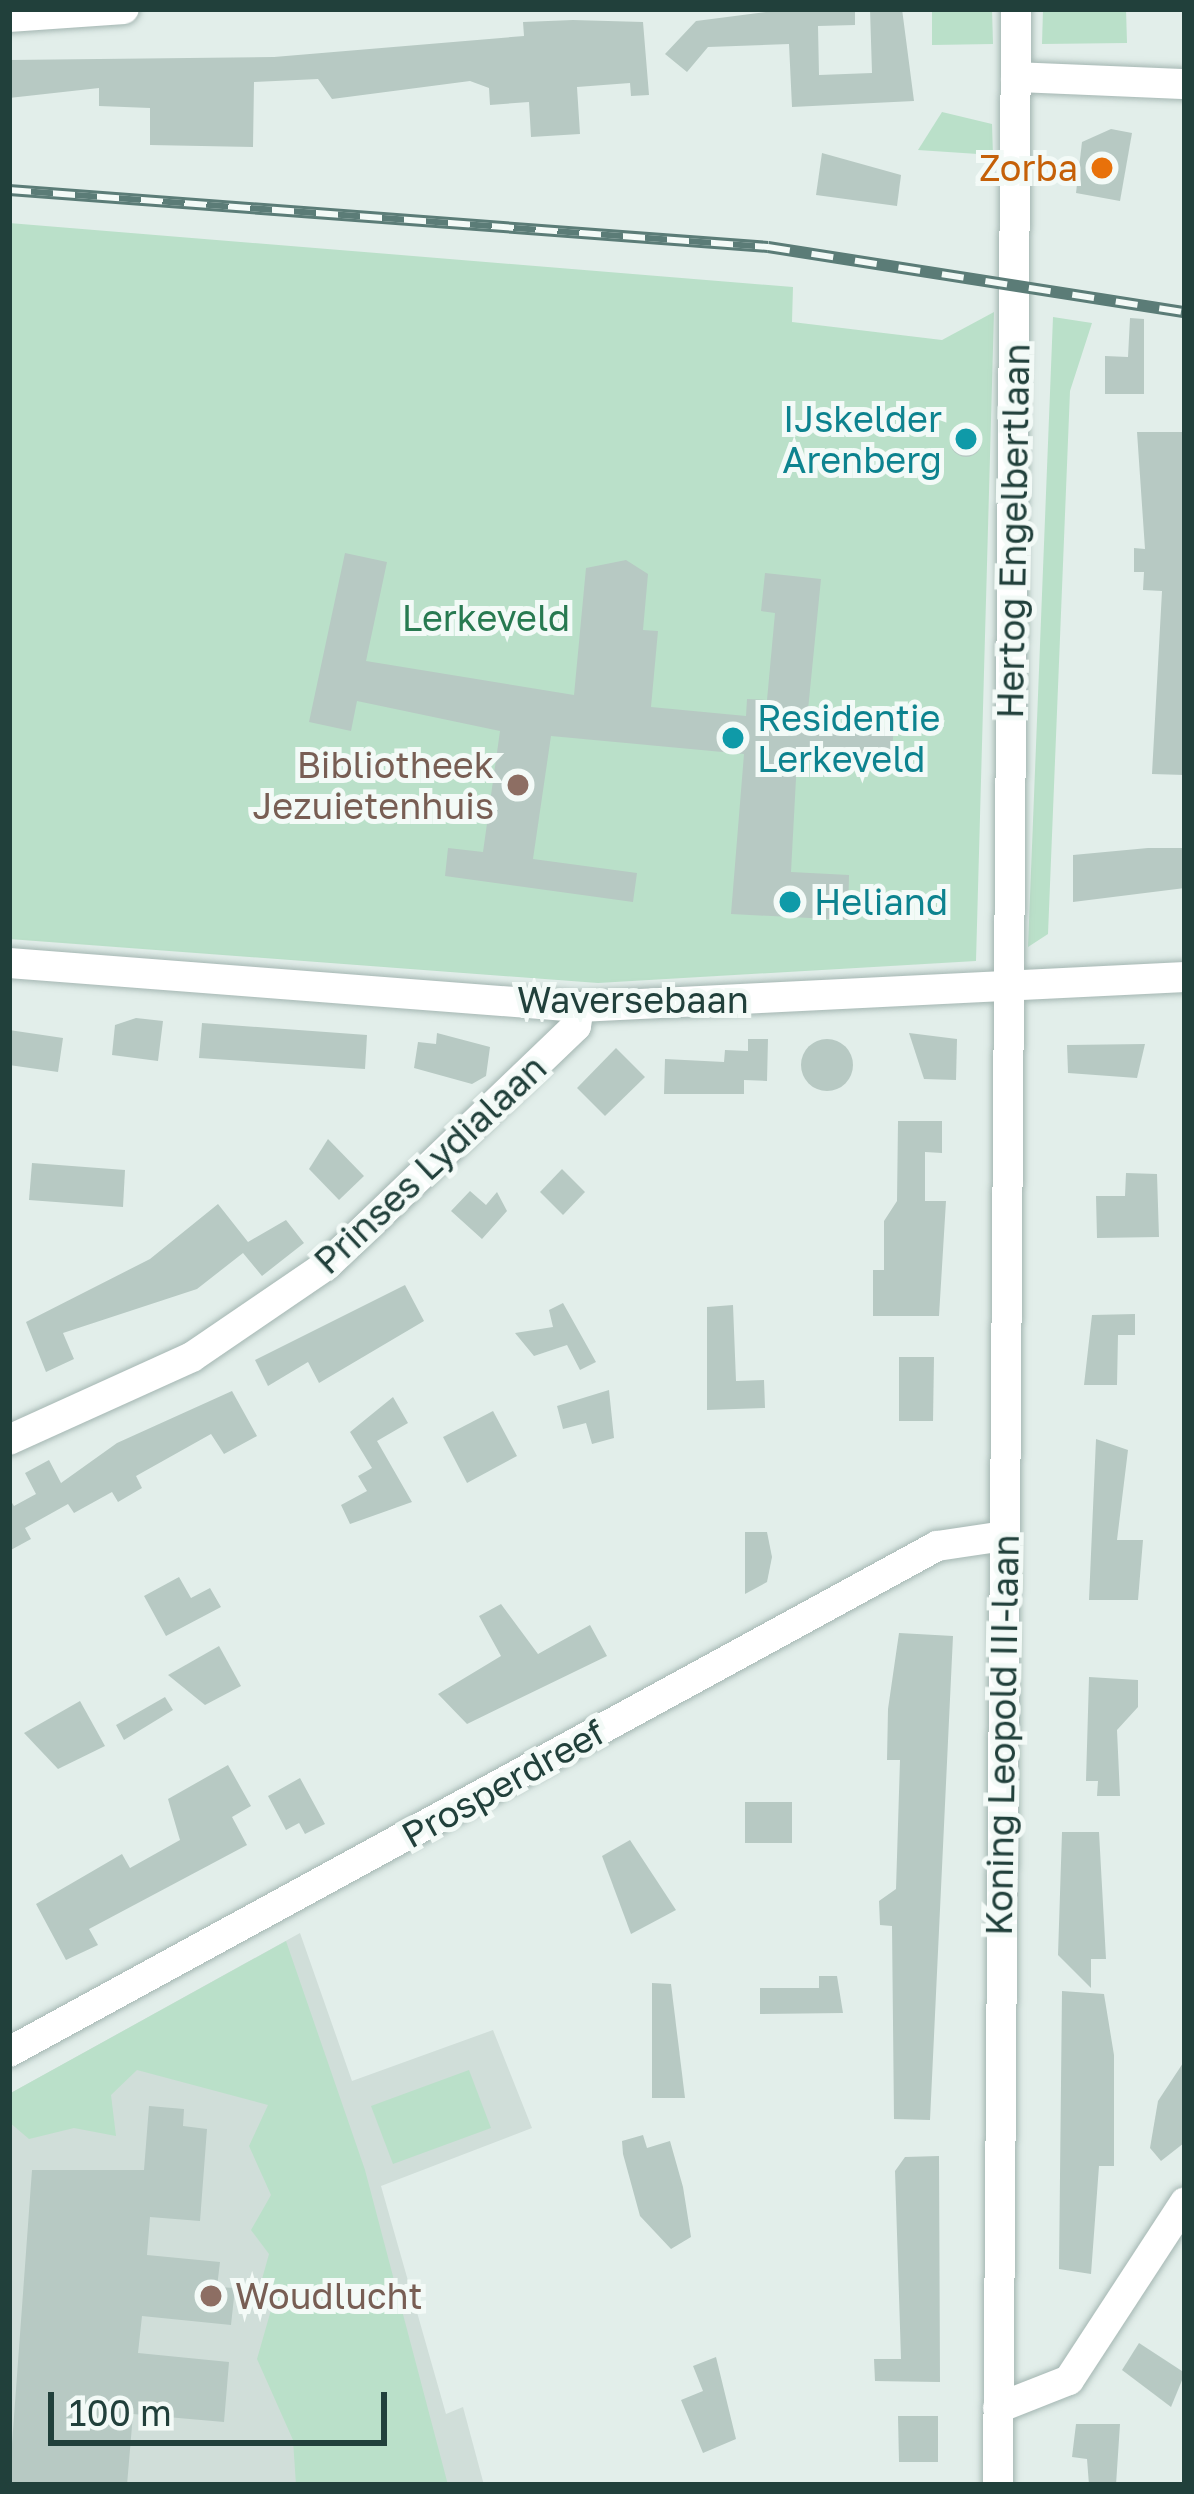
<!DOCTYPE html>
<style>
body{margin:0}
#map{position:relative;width:1194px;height:2494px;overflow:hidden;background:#e2eeea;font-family:"Golos Text",sans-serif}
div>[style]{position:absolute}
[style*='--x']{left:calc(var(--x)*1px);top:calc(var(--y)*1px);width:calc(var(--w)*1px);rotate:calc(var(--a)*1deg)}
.built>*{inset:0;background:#d0ded9}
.green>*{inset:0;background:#bae0c9}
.building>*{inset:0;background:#b7c9c3}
.round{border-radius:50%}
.roads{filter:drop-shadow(0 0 3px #a4b6b2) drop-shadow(0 0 3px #a4b6b2)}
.minor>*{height:30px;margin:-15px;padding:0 15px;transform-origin:15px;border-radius:15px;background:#fff}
.rail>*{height:12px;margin-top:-6px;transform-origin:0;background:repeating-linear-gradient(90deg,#f3faf7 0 22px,#5b7c77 0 44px);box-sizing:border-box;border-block:3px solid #5b7c77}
.dots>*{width:33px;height:33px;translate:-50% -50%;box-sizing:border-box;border:6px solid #f3faf7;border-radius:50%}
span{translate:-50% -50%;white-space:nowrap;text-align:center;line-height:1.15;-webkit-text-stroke:10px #f3faf7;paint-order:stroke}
.food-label{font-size:36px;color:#c56008}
.right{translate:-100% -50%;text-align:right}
.culture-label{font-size:36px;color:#0d838f}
.left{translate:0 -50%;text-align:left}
.street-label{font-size:36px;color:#21403b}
.park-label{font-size:36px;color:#287a51}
.education-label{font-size:36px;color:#785e54}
.frame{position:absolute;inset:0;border:12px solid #21403b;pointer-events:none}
.scale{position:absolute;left:48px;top:2392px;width:339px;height:54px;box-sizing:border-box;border:6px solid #21403b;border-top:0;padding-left:15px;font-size:36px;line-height:42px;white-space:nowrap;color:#21403b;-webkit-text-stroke:9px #f3faf7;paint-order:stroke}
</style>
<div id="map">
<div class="built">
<div style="clip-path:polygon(300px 1933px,352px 2081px,493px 2030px,532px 2128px,381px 2186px,446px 2414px,463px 2407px,484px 2485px,9px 2485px,9px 2094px)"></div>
</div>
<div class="green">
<div style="clip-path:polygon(932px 9px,992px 9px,993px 44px,932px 45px)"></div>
<div style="clip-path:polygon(1043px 9px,1126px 9px,1127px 43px,1042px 44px)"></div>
<div style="clip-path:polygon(942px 112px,992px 124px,993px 155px,918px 150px)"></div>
<div style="clip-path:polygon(9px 223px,793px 287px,792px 322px,942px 340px,994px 312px,976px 961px,598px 983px,9px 939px)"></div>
<div style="clip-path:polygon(1053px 317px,1092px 323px,1070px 391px,1048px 934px,1028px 947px)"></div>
<div style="clip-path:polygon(286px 1941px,365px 2170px,448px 2485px,296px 2485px,293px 2440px,257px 2359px,275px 2296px,262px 2279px,269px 2254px,251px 2230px,271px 2195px,249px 2146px,268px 2105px,137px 2070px,111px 2095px,116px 2136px,74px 2128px,29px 2139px,9px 2122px,9px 2094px)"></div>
<div style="clip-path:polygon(469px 2070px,491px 2128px,393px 2164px,371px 2106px)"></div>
</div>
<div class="building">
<div style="clip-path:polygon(790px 9px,855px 9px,855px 25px,818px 26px,819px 75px,872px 73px,870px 9px,902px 9px,914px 101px,792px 107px,789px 44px,708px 47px,687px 72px,665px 54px,696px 21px)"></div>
<div style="clip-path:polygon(573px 20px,643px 22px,649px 95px,631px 96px,630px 83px,577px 87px,580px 134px,531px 137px,529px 102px,490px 105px,489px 88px,470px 81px,332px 99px,318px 79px,254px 82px,253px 147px,150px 145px,150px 108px,99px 106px,99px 88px,9px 98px,9px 60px,274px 57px,524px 36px,523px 22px)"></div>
<div style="clip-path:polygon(1111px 129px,1132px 133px,1120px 201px,1076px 193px,1082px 142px)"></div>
<div style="clip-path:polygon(822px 153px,901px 175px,897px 206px,816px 195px)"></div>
<div style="clip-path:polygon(1130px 318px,1144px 319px,1144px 394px,1105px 394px,1105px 356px,1128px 357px)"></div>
<div class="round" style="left:950px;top:425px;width:32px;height:32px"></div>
<div style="clip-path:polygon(1137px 432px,1184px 432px,1185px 775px,1152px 774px,1162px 591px,1143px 590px,1144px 572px,1134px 572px,1134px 548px,1145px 549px)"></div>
<div style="clip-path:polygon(345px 553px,387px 562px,366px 661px,574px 695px,586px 568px,626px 560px,648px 574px,643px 630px,658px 631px,651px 707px,746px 716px,747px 699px,767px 700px,775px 613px,761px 611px,765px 573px,821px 579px,807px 720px,894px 728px,890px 769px,797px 760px,791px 872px,849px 875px,848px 920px,731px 914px,744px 754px,551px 736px,533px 859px,637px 873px,633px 902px,445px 876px,448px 848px,483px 852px,500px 731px,357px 701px,351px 731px,309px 722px)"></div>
<div style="clip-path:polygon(1148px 848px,1185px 848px,1185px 888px,1073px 902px,1073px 855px)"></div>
<div style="clip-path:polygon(136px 1018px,163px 1021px,158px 1061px,112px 1055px,115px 1025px)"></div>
<div style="clip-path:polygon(202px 1023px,367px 1035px,365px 1069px,199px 1058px)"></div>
<div style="clip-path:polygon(9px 1030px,63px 1038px,58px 1072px,9px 1065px)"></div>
<div style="clip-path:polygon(437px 1033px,490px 1047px,486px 1076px,472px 1084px,414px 1068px,418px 1042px,436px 1044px)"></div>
<div style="clip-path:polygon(909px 1033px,957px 1039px,956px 1080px,924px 1079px)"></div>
<div class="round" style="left:801px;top:1039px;width:52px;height:52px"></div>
<div style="clip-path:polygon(748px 1039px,768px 1039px,767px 1081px,744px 1080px,744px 1094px,664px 1094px,665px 1059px,724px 1062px,725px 1050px,748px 1051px)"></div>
<div style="clip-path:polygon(1145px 1044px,1137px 1078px,1068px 1073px,1067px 1045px)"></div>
<div style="clip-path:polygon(616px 1048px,645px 1077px,605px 1116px,577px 1088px)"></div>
<div style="clip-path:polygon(898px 1121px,942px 1121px,942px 1153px,925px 1152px,925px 1201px,946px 1201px,939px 1316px,873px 1316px,873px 1270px,884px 1270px,884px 1221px,897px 1201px)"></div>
<div style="clip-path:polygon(328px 1139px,364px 1176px,339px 1200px,309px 1169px)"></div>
<div style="clip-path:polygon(32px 1163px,125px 1170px,123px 1207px,29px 1200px)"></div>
<div style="clip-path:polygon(562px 1169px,585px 1192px,563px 1215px,540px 1192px)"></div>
<div style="clip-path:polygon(1126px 1173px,1157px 1174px,1159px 1237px,1097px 1238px,1096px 1196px,1125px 1196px)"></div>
<div style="clip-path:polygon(470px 1191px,486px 1205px,497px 1192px,507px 1211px,482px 1239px,451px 1211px)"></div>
<div style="clip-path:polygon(218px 1204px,248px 1242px,286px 1220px,304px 1243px,262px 1276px,243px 1253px,197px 1289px,63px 1333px,74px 1359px,46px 1372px,26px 1322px,150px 1259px)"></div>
<div style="clip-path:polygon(405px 1285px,424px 1321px,319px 1383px,308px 1362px,268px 1386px,255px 1360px)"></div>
<div style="clip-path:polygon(563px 1303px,596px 1362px,580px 1370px,567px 1345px,534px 1356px,515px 1333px,553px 1327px,549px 1310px)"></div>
<div style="clip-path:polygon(733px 1305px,736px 1381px,764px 1380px,765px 1408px,707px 1410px,707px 1307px)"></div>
<div style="clip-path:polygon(1135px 1314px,1135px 1335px,1118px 1335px,1117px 1385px,1084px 1385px,1092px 1315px)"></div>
<div style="clip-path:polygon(899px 1357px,934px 1357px,933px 1421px,899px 1421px)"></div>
<div style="clip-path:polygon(609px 1390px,614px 1438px,592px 1444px,586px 1423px,563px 1429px,557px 1406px)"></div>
<div style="clip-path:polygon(232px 1391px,257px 1436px,224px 1454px,211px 1434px,136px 1476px,142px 1488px,118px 1502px,112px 1492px,74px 1513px,68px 1504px,25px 1528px,31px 1539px,9px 1551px,9px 1498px,14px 1506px,36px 1494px,25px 1473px,49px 1460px,61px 1483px,117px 1443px)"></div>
<div style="clip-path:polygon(393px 1397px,408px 1423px,377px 1441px,412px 1502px,350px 1524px,341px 1505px,367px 1491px,358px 1476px,372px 1468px,350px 1432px)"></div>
<div style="clip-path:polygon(493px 1411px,517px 1456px,467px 1483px,443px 1437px)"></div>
<div style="clip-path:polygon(1096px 1439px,1128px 1450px,1117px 1540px,1143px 1540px,1138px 1600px,1089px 1600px)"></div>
<div style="clip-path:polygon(745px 1532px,767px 1532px,772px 1557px,767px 1582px,745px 1594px)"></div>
<div style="clip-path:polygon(179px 1577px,191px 1598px,210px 1588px,221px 1607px,166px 1636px,144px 1596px)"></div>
<div style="clip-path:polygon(501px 1604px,538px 1654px,590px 1625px,607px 1656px,467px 1724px,438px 1694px,501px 1656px,479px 1616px)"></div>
<div style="clip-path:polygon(899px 1633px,953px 1636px,930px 2120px,894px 2119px,892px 1926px,880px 1925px,879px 1901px,896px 1889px,900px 1760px,887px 1760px,888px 1709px)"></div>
<div style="clip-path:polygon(219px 1646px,241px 1686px,205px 1705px,168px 1675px)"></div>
<div style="clip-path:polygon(1089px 1677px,1138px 1680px,1138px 1707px,1117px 1730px,1120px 1796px,1097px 1796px,1098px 1781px,1086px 1781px)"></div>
<div style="clip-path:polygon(165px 1697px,173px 1710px,124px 1740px,116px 1725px)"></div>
<div style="clip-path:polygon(80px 1701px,105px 1746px,58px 1769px,24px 1733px)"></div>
<div style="clip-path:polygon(228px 1765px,251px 1806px,232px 1817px,247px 1845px,89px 1929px,98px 1945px,66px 1960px,36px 1904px,122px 1854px,130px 1868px,180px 1840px,168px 1799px)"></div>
<div style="clip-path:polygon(300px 1778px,325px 1824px,305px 1834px,299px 1823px,286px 1830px,268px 1796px)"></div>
<div style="clip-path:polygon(745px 1802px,792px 1802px,792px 1843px,745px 1843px)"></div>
<div style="clip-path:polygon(1062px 1832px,1099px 1832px,1106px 1959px,1091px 1959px,1091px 1988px,1058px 1955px)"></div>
<div style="clip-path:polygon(630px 1840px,676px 1910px,631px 1934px,602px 1856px)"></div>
<div style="clip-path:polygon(819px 1976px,837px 1976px,843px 2013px,760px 2014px,760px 1988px,819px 1988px)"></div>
<div style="clip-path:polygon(652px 1983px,671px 1984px,685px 2098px,652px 2098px)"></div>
<div style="clip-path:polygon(1062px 1991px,1104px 1994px,1114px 2055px,1114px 2166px,1099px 2166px,1091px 2274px,1059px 2269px)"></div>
<div style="clip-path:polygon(1185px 2060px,1184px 2143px,1161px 2161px,1150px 2148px,1158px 2101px)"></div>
<div style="clip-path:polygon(149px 2106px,184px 2109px,183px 2126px,207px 2129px,200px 2221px,150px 2217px,147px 2255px,220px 2262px,217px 2287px,235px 2288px,231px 2325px,142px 2316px,138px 2353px,229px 2362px,224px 2422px,133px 2414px,127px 2485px,9px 2485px,32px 2170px,144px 2170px)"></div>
<div style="clip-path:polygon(643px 2135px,647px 2148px,670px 2141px,683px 2187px,691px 2237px,671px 2249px,640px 2216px,623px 2154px,622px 2141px)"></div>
<div style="clip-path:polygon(939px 2156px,940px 2382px,875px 2381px,874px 2359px,901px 2359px,895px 2171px,905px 2157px)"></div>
<div style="clip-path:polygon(1139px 2343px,1185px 2373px,1171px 2407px,1122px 2370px)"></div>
<div style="clip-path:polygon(716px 2357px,736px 2439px,703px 2453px,681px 2400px,703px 2391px,693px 2366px)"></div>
<div style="clip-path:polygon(898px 2416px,938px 2416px,938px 2462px,899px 2462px)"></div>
<div style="clip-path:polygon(1076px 2424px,1120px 2424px,1116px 2485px,1089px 2485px,1087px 2459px,1072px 2457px)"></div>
</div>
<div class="roads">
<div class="minor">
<div style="--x:9;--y:17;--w:115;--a:-4"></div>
<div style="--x:1016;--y:77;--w:169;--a:2.4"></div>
<div style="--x:9;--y:963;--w:572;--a:4.41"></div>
<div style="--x:579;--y:1007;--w:607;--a:-2.83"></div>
<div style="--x:9;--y:1440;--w:201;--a:-24.4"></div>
<div style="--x:192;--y:1357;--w:163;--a:-34.3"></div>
<div style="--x:327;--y:1265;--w:345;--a:-43.8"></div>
<div style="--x:576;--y:1026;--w:19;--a:-81"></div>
<div style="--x:9;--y:2052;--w:1057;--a:-28.6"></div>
<div style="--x:937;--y:1546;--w:68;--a:-8.5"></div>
<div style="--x:998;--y:2408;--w:76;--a:-21.5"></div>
<div style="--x:1069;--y:2380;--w:212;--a:-56.9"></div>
<div style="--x:998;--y:2485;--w:2476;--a:-89.58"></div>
</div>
</div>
<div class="rail">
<div style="--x:9;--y:190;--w:761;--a:4.29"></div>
<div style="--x:768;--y:247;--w:422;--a:8.9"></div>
</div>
<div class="dots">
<div style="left:1102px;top:168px;background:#e8710a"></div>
<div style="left:966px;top:439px;background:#0f9aa8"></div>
<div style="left:733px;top:738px;background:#0f9aa8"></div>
<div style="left:518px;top:785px;background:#8d6e63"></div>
<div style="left:790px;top:902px;background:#0f9aa8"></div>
<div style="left:211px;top:2296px;background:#8d6e63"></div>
</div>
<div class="food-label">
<span class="right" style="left:1078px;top:168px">Zorba</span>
</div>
<div class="culture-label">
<span class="right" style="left:942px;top:439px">IJskelder<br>Arenberg</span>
<span class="left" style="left:757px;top:738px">Residentie<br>Lerkeveld</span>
<span class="left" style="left:814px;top:902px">Heliand</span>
</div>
<div class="street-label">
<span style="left:1013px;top:531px;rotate:-89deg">Hertog Engelbertlaan</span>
<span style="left:633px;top:1000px">Waversebaan</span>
<span style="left:430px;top:1164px;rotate:-43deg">Prinses Lydialaan</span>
<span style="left:1002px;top:1735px;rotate:-89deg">Koning Leopold III-laan</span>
<span style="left:503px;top:1783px;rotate:-29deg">Prosperdreef</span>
</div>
<div class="park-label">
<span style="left:486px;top:618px">Lerkeveld</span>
</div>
<div class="education-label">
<span class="right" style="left:494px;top:785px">Bibliotheek<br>Jezuietenhuis</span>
<span class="left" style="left:235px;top:2296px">Woudlucht</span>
</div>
<div class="frame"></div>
<div class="scale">100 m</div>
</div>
